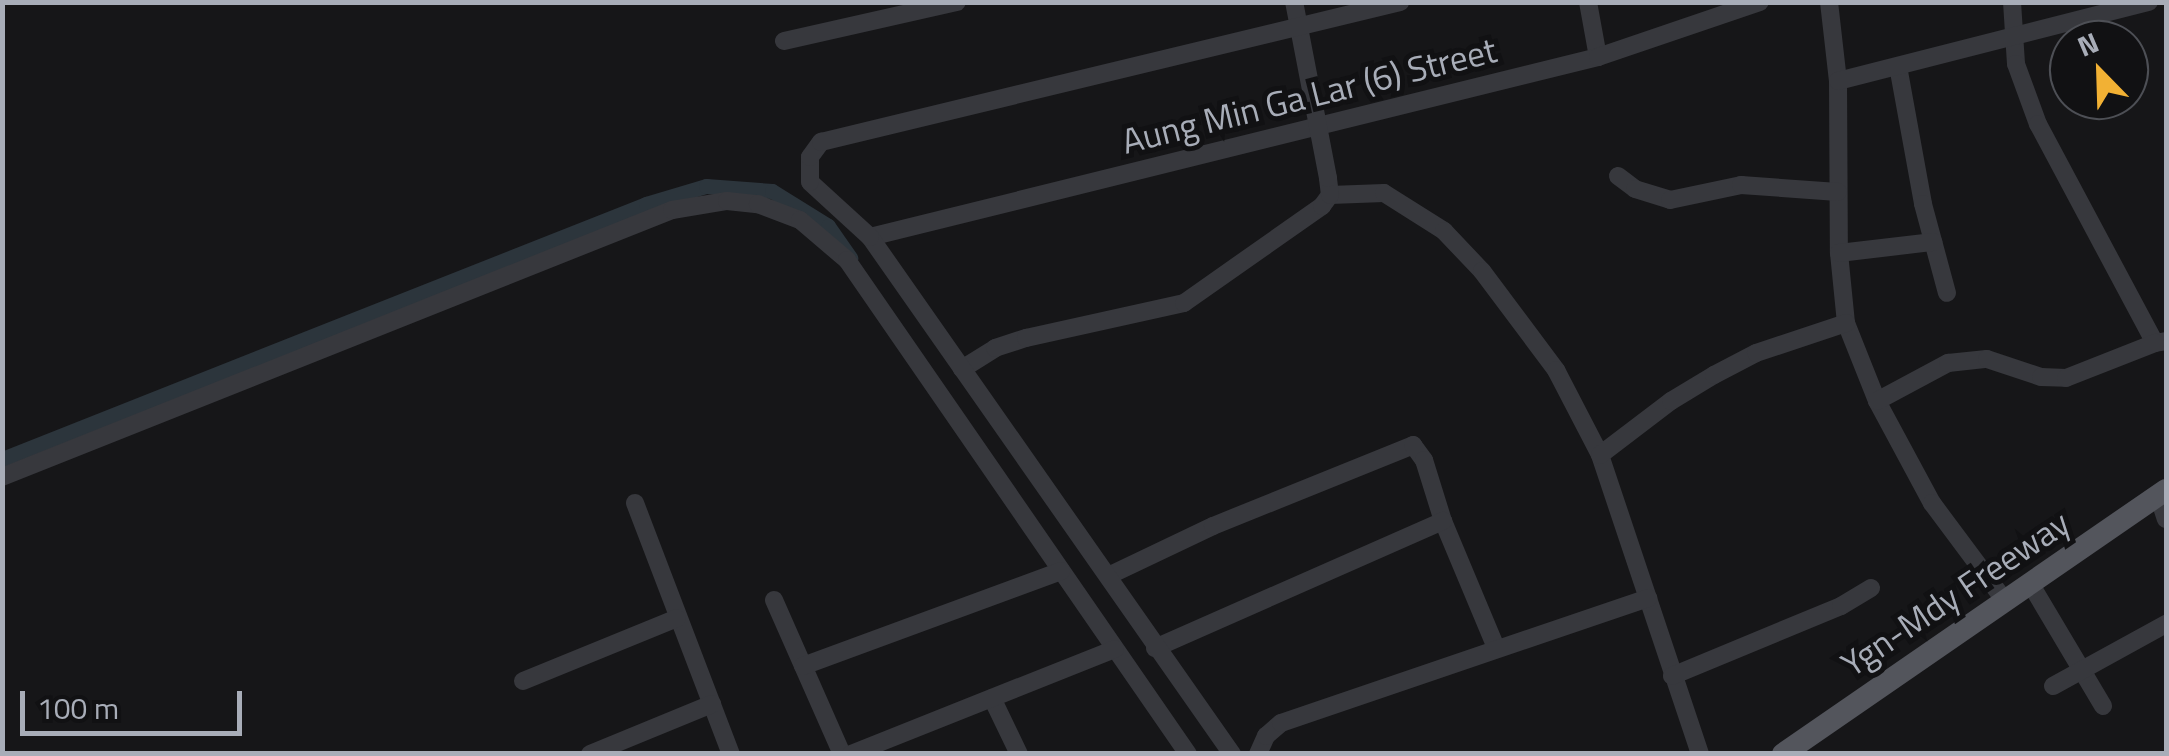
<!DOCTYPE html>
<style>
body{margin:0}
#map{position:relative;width:2169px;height:756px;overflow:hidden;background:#161618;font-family:"Titillium Web",sans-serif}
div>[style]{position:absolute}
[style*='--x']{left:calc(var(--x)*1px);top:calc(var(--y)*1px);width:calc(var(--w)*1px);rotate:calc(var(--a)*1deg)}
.canal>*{height:15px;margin:-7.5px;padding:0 7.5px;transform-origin:7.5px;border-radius:7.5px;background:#2c353c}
.minor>*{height:18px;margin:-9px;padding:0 9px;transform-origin:9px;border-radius:9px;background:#37383d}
.major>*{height:22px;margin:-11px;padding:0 11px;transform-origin:11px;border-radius:11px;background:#53555c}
span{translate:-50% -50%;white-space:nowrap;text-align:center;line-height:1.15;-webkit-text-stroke:10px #111113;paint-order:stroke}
.street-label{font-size:35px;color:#a8adb8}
.frame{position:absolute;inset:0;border:5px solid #a8adb8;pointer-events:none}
.north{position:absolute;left:2049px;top:20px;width:100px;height:100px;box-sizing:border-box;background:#111113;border:2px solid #4d4f55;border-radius:50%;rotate:337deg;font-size:28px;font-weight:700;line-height:40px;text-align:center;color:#a8adb8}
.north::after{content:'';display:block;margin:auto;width:35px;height:45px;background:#f2b134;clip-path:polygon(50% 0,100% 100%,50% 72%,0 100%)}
.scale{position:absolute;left:20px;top:691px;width:222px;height:45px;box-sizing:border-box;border:5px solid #a8adb8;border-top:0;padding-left:12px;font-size:30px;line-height:35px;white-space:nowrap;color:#a8adb8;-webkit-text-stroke:8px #111113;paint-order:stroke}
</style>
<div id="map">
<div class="canal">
<div style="--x:2;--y:459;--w:693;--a:-21.6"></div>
<div style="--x:646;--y:204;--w:63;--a:-16.7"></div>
<div style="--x:706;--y:186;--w:66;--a:4.3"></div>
<div style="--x:772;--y:191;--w:66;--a:32"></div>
<div style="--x:828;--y:226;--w:39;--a:55"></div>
</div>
<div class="minor">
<div style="--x:1588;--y:2;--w:56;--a:79.7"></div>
<div style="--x:1829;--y:2;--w:80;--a:83.5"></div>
<div style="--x:1838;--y:81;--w:172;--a:89.7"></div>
<div style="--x:1839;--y:253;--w:70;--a:84.3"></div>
<div style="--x:1846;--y:323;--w:84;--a:68.3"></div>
<div style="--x:1877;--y:401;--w:116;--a:61.7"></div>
<div style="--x:1932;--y:503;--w:122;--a:53.3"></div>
<div style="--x:2012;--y:2;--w:62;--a:86.3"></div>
<div style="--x:2016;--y:64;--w:64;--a:69.9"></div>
<div style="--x:2038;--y:124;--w:248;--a:61.9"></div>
<div style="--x:2155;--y:343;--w:11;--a:-10"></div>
<div style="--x:784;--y:41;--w:177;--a:-12.7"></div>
<div style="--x:1898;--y:66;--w:140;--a:79.7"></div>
<div style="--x:1923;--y:204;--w:92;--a:74.9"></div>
<div style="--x:1838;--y:81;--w:321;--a:-14.3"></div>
<div style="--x:1618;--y:176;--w:21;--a:37"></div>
<div style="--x:1635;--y:189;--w:37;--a:17"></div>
<div style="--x:1670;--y:200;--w:73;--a:-11.9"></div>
<div style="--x:1741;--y:185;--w:97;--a:4.1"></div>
<div style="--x:1330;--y:195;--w:54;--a:-2.1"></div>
<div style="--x:1384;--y:193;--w:71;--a:32.3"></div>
<div style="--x:1444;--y:231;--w:55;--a:46.5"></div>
<div style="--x:1482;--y:271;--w:124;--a:53.2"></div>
<div style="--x:1556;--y:370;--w:96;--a:62.6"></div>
<div style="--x:1600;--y:455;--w:315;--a:71.5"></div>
<div style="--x:870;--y:237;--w:750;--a:-13.89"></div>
<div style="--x:1598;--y:57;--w:171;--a:-18.8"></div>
<div style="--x:1839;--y:253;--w:95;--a:-6.7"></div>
<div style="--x:962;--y:369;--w:39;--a:-32"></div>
<div style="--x:995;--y:348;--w:33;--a:-18"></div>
<div style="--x:1026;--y:338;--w:162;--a:-12.5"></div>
<div style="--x:1184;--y:303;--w:169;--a:-35.1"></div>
<div style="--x:1322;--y:206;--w:14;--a:-54"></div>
<div style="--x:1330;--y:195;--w:17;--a:-97"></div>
<div style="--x:1328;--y:178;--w:179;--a:-100.9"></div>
<div style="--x:1877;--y:401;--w:81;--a:-28.2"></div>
<div style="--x:1948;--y:363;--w:39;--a:-6"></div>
<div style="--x:1987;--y:359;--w:57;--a:18.4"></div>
<div style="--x:2041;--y:377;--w:25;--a:2"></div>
<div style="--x:2066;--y:378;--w:96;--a:-21.5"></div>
<div style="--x:1600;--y:455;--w:89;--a:-37.3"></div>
<div style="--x:1671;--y:401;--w:50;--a:-31.2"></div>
<div style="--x:1714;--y:375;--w:47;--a:-27.6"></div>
<div style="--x:1756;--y:353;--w:95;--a:-18.4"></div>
<div style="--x:2;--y:477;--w:721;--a:-21.73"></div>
<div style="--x:672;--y:210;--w:56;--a:-9.3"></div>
<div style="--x:727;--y:201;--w:31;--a:6"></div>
<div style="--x:758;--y:204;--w:45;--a:20.9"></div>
<div style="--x:800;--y:220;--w:62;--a:40.4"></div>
<div style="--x:847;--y:260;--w:600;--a:55.38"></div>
<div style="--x:2159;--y:498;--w:22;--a:72"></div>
<div style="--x:635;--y:503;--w:269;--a:69.1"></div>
<div style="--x:1108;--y:576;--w:116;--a:-25.5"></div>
<div style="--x:1213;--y:526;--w:216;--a:-22"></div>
<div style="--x:1413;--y:445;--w:19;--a:54"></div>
<div style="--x:1424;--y:460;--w:64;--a:72.7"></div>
<div style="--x:1443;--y:521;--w:138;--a:67.3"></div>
<div style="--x:2030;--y:583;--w:143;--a:59.3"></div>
<div style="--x:774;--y:600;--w:168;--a:66.2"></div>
<div style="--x:1155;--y:648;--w:315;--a:-23.8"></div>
<div style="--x:803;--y:666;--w:275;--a:-20.2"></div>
<div style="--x:1672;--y:676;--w:183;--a:-22.5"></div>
<div style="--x:1841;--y:606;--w:35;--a:-31"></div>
<div style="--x:523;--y:681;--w:166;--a:-22.2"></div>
<div style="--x:2053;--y:686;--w:129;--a:-28.8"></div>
<div style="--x:992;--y:698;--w:62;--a:64.3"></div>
<div style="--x:590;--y:754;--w:132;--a:-22.3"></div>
<div style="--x:851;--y:754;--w:284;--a:-21.7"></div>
<div style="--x:1232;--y:754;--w:631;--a:-125"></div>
<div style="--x:870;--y:237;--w:81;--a:-137.5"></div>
<div style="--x:810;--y:182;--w:25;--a:-90"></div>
<div style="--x:810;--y:157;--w:19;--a:-54"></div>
<div style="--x:821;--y:142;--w:596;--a:-13.59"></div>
<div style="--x:1258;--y:754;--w:20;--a:-66"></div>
<div style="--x:1266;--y:736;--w:20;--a:-41"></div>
<div style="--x:1281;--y:723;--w:388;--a:-18.8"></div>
</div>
<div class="major">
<div style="--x:1783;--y:754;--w:465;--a:-34.6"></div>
</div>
<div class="street-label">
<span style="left:1309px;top:95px;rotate:-14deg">Aung Min Ga Lar (6) Street</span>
<span style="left:1955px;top:593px;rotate:-34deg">Ygn-Mdy Freeway</span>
</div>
<div class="frame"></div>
<div class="north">N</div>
<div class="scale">100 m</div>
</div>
